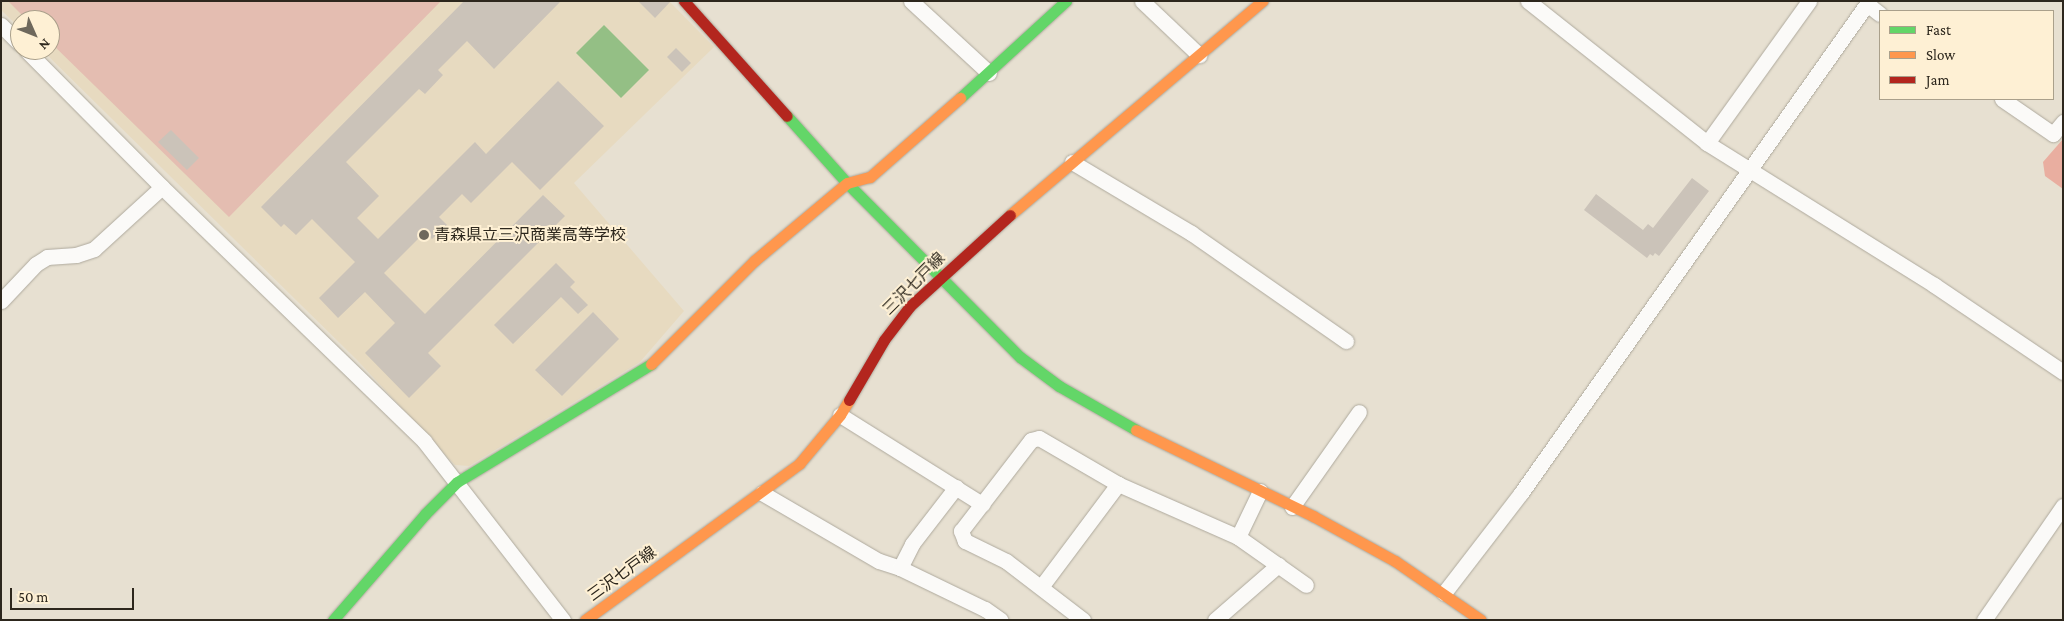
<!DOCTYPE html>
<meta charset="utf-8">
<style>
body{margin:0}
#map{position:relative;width:2064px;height:621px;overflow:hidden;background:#e7e0d1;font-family:"Crimson Pro","Noto Sans JP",serif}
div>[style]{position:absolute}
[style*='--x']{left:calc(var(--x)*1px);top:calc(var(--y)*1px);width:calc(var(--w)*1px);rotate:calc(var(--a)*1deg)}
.built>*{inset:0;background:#e7dac0}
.green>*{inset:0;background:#e4bdb1}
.forest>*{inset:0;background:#e9aea0}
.water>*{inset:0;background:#94bf85}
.building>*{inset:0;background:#cbc3b9}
.roads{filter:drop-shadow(0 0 1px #aea99d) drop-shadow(0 0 1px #aea99d)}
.street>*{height:15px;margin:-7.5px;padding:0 7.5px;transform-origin:7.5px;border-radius:7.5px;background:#fbfaf8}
.fast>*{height:11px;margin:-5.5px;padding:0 5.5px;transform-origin:5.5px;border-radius:5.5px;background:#63d668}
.slow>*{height:11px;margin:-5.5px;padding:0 5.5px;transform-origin:5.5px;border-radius:5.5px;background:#ff974d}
.jam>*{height:11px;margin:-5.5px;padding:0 5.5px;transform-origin:5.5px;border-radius:5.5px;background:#b3261e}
.dots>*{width:14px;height:14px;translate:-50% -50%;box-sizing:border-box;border:2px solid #fef0d4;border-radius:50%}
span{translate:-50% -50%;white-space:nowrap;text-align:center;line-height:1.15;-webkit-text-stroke:4px #fef0d4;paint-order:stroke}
.poi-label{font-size:16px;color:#2d271d}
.left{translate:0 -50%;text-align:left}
.street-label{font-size:16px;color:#2d271d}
.frame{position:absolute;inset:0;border:2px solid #2d271d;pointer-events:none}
.legend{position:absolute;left:1879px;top:10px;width:175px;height:90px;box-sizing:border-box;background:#fef0d4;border:1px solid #aaa08b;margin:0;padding:6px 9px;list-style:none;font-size:15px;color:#2d271d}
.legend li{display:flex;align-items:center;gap:10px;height:25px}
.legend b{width:25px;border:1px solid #aaa08b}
.north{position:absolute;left:10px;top:10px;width:50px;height:50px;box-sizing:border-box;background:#fef0d4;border:1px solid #aaa08b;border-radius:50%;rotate:134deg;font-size:14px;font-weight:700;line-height:20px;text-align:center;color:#2d271d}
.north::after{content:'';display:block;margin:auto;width:18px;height:22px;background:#6e685c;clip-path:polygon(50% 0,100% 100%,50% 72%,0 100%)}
.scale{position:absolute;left:10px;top:588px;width:124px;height:22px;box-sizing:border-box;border:2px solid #2d271d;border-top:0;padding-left:6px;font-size:15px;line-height:18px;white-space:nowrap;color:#2d271d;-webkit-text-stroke:4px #fef0d4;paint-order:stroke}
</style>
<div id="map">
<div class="built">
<div style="clip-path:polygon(1px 1px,669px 1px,714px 47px,574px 183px,684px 311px,640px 362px,469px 466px,455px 465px,357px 360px,42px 50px,50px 50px,50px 20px,20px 20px,20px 28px,1px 10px)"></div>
</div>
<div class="green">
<div style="clip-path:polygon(8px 1px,441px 1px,229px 217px,50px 42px,50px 20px,27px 20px)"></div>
</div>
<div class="forest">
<div style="clip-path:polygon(2063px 139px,2063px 189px,2045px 176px,2043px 162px)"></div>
</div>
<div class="water">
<div style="clip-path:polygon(604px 25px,649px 70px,621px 98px,576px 53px)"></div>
</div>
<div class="building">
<div style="clip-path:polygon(464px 1px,561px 1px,494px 69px,467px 41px,438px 70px,443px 75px,425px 94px,419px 89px,346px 162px,379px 196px,357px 218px,378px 239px,475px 142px,486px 154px,558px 81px,604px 126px,540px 190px,512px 162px,471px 203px,462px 194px,439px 217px,447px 225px,432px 239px,425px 232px,384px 273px,425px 314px,543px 195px,565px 216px,428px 353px,441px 366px,409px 398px,365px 353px,395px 323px,365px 292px,338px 318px,319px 298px,355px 262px,312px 219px,296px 235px,284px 224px,281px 227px,261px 207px)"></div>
<div style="clip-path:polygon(638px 1px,671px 1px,655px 18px)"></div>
<div style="clip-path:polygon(676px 48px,691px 63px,682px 72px,667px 57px)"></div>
<div style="clip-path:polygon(171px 130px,199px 158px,187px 170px,158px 142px)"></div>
<div style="clip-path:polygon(1692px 178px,1709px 191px,1659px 256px,1655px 253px,1653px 256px,1650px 254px,1647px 258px,1584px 210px,1596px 194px,1643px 230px,1648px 224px,1653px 228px)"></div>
<div style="clip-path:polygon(556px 263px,575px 282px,570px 287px,588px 305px,578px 314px,561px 297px,513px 344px,494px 325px)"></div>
<div style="clip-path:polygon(593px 312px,619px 339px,562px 396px,535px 370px)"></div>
</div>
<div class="roads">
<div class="street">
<div style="--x:911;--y:1;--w:106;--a:42.7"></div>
<div style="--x:1142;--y:1;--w:79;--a:43.5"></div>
<div style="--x:1528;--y:1;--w:228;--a:38.4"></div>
<div style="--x:1707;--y:143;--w:268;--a:32"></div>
<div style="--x:1934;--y:285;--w:156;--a:34"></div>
<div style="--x:1867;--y:4;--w:16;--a:38"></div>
<div style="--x:1;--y:25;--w:27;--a:45"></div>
<div style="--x:26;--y:50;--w:193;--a:45.2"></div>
<div style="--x:162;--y:187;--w:365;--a:44.1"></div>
<div style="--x:424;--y:441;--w:227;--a:52.2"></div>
<div style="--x:2002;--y:99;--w:62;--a:34.5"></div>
<div style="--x:2053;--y:134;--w:16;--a:-50"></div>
<div style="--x:1707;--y:143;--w:175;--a:-54.3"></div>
<div style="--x:1072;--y:162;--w:139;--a:30.8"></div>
<div style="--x:1191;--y:233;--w:189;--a:34.9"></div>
<div style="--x:1;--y:301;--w:51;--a:-46.6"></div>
<div style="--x:36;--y:264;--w:13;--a:-32"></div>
<div style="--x:47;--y:257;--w:29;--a:-4"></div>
<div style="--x:76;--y:255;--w:19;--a:-18"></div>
<div style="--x:94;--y:249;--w:92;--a:-42.4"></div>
<div style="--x:840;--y:415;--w:168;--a:32.1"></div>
<div style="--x:762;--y:493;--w:135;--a:30.2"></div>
<div style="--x:879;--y:561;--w:22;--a:18"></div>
<div style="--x:900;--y:568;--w:94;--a:25.8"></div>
<div style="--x:985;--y:609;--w:19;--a:35"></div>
<div style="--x:1292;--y:507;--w:116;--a:-54.8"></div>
<div style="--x:1238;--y:537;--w:51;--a:-64.4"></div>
<div style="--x:900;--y:568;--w:27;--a:-63"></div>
<div style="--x:912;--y:544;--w:72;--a:-52.3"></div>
<div style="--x:1041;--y:587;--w:129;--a:-53.2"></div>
<div style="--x:1444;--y:593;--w:126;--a:-52.4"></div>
<div style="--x:1521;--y:493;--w:603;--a:-54.73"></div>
<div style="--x:1083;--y:620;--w:97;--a:-142.5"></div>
<div style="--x:1006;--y:561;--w:46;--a:-154"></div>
<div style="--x:965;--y:541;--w:11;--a:-112"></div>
<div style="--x:961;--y:531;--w:115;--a:-52.4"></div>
<div style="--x:1031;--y:440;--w:8;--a:-14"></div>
<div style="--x:1039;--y:438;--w:91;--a:30.2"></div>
<div style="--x:1118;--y:484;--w:131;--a:23.8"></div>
<div style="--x:1238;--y:537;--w:83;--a:35.2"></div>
<div style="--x:1215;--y:620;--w:84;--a:-41.1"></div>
<div style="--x:1984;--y:620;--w:139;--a:-55.3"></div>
</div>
<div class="fast">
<div style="--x:960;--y:98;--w:144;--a:-42.5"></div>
<div style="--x:787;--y:116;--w:90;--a:48.2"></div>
<div style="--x:847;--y:183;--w:245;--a:45.2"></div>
<div style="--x:1020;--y:357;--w:49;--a:36.6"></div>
<div style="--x:1059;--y:386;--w:89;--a:29.7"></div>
<div style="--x:333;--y:620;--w:140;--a:-49"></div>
<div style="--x:425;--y:514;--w:45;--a:-45"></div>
<div style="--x:457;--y:482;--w:227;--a:-31.3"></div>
</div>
<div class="slow">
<div style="--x:1010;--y:215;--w:331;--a:-40.3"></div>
<div style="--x:651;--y:364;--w:146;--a:-45"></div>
<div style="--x:754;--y:261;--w:121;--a:-40"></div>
<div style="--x:847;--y:183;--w:24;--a:-15"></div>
<div style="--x:870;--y:177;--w:120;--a:-41.3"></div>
<div style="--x:1136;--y:430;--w:197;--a:25.9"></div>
<div style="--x:1313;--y:516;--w:94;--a:28.8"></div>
<div style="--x:1395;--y:561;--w:104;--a:34.5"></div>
<div style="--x:585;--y:620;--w:265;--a:-36.1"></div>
<div style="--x:799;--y:464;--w:64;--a:-50.1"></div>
<div style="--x:840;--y:415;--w:17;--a:-59"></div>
</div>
<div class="jam">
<div style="--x:684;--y:1;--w:154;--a:48.2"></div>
<div style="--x:849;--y:400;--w:69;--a:-59.7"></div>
<div style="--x:884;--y:340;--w:43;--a:-52.6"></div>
<div style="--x:910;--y:306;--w:135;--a:-42.3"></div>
</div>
</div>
<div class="dots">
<div style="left:424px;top:235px;background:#6e685c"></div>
</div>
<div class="poi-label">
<span class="left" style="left:434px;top:235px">青森県立三沢商業高等学校</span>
</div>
<div class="street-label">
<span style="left:914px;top:284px;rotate:-45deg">三沢七戸線</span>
<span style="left:622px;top:574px;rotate:-36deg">三沢七戸線</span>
</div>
<div class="frame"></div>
<ul class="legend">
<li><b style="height:6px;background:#63d668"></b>Fast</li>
<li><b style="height:6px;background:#ff974d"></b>Slow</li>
<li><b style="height:6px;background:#b3261e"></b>Jam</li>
</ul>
<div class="north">N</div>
<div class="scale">50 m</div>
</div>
